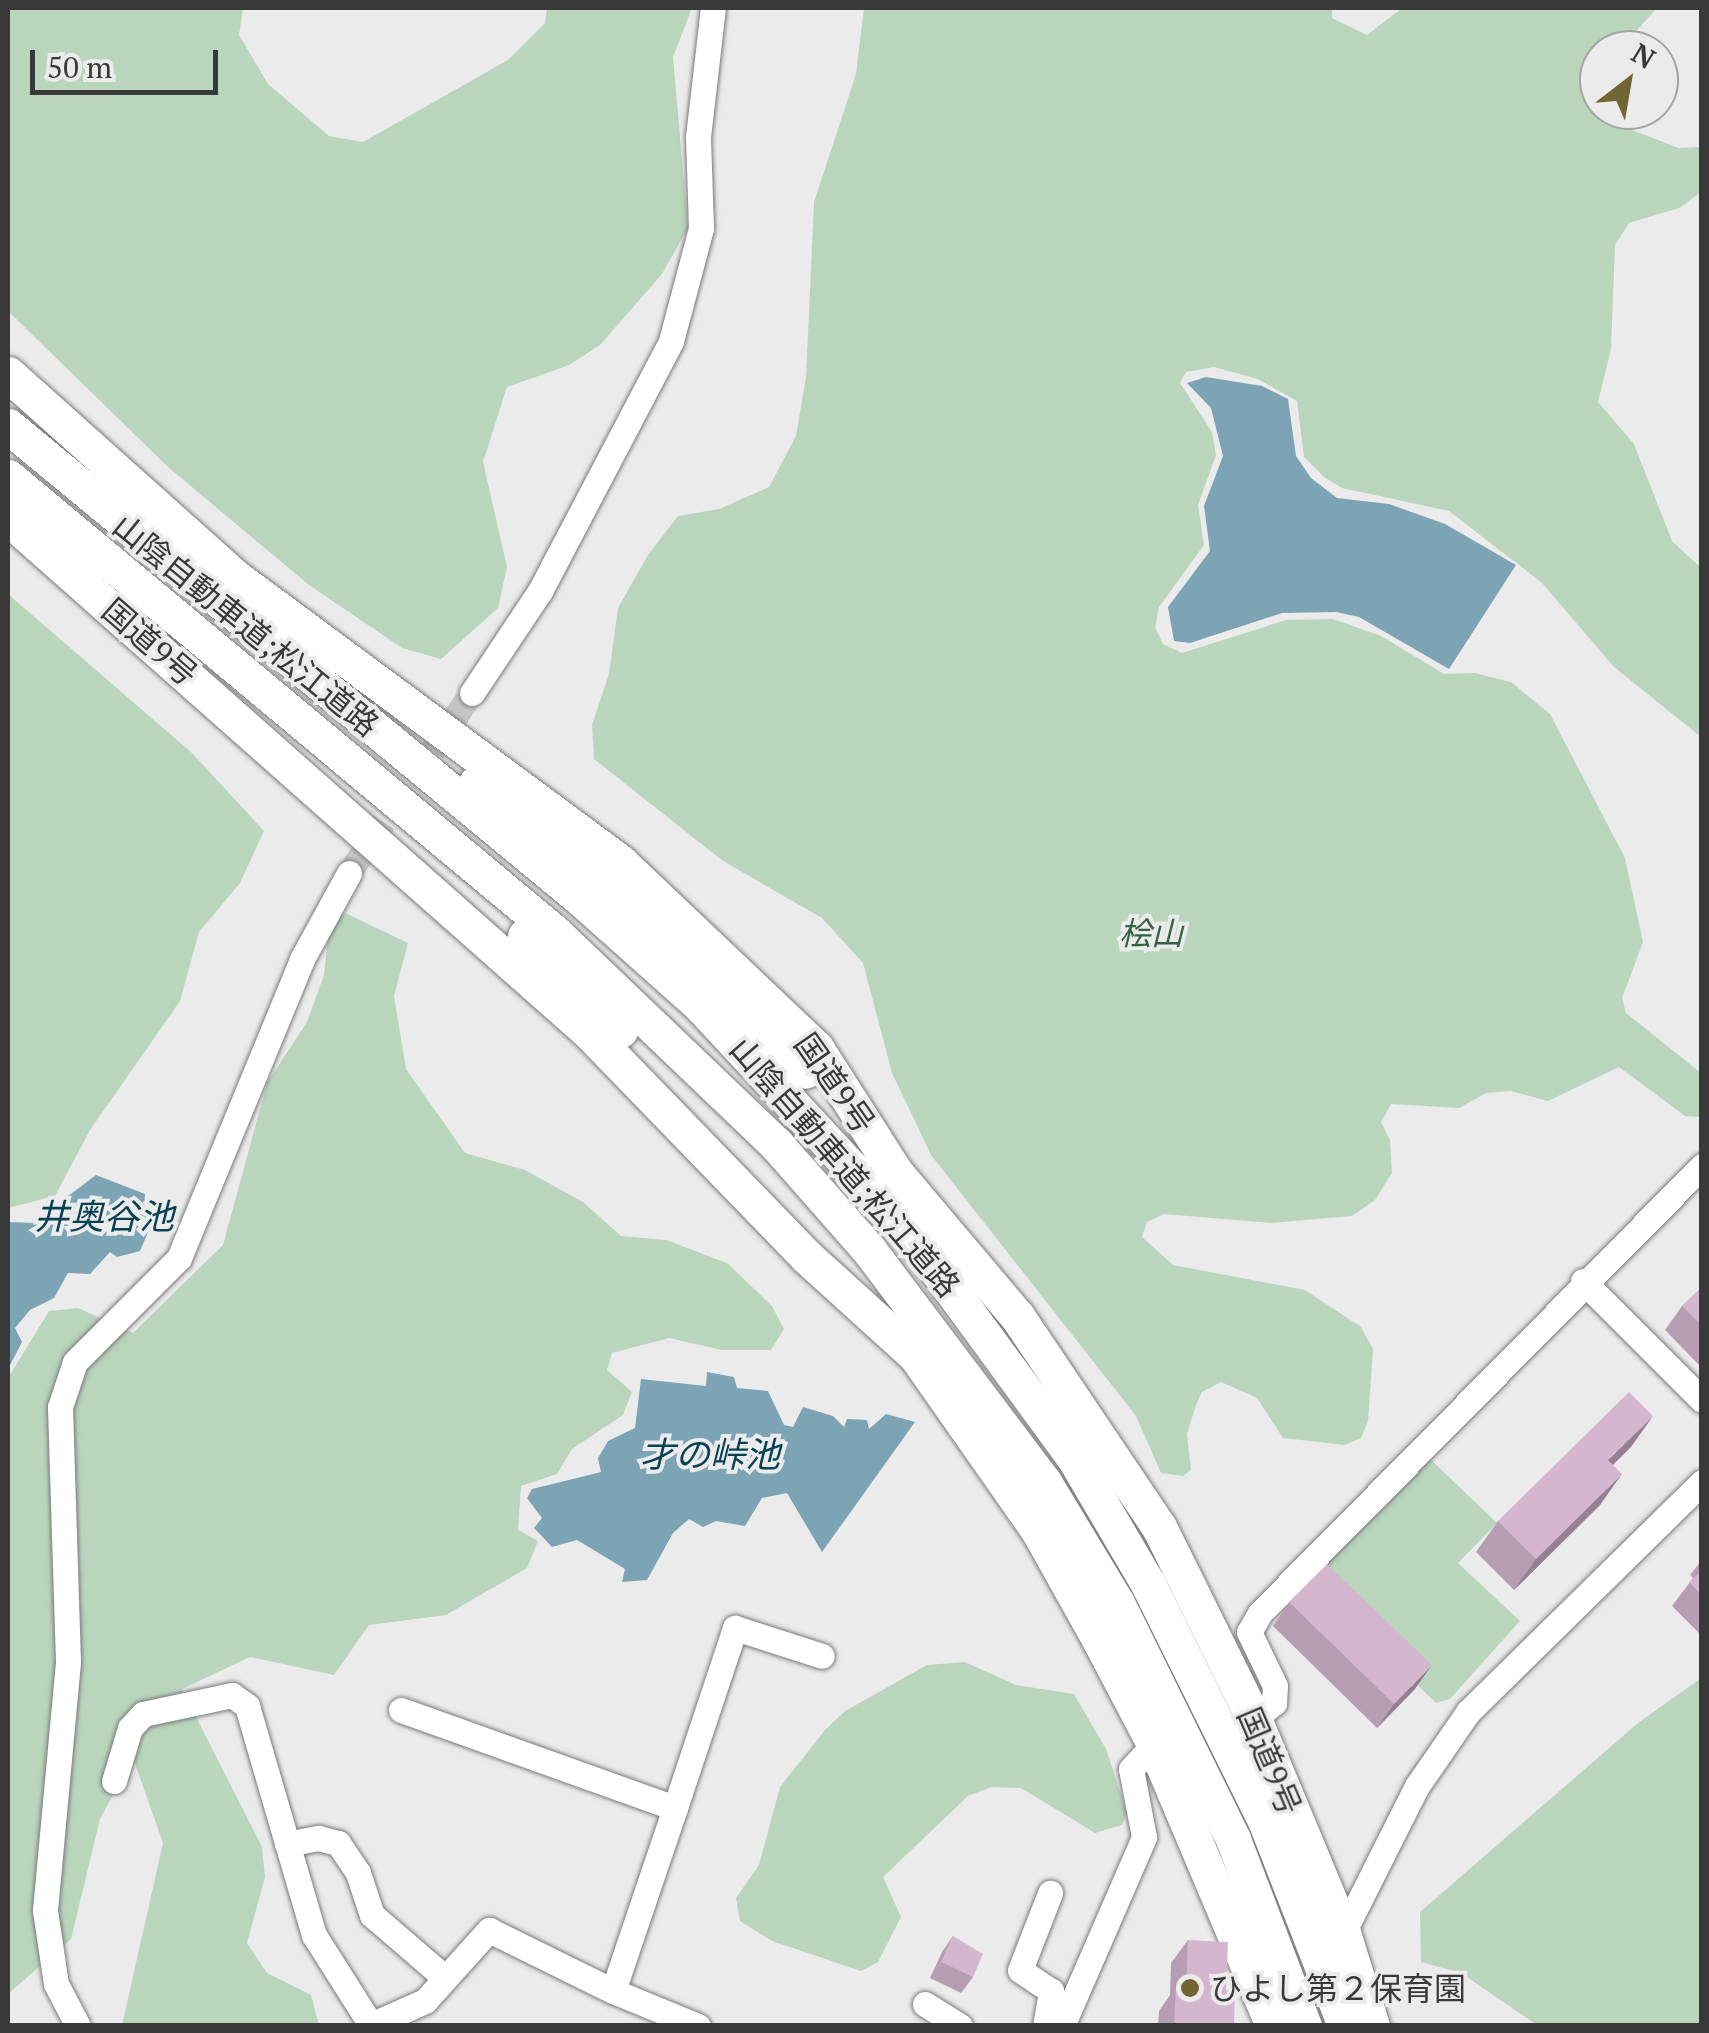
<!DOCTYPE html>
<meta charset="utf-8">
<style>
body{margin:0}
#map{position:relative;width:1709px;height:2033px;overflow:hidden;background:#ebebec;font-family:"PT Serif","Noto Sans JP",serif}
div>[style]{position:absolute}
[style*='--x']{left:calc(var(--x)*1px);top:calc(var(--y)*1px);width:calc(var(--w)*1px);rotate:calc(var(--a)*1deg)}
.green>*{inset:0;background:#b9d6bd}
.water>*{inset:0;background:#7ca4b4}
.minor-tunnel>*{height:25px;margin-top:-12.5px;transform-origin:0;background:repeating-linear-gradient(90deg,#c7c7c8 0 25px,transparent 0 37px)}
.roads{filter:drop-shadow(0 0 2px #7a7a7b) drop-shadow(0 0 2px #7a7a7b)}
.minor>*{height:25px;margin:-12.5px;padding:0 12.5px;transform-origin:12.5px;border-radius:12.5px;background:#fff}
.highway>*{height:35px;margin:-17.5px;padding:0 17.5px;transform-origin:17.5px;border-radius:17.5px;background:#fff}
.wall>*{inset:0;background:#b79db2}
.shaded-wall>*{inset:0;background:#957f91}
.building>*{inset:0;background:#d5b6cf}
.dots>*{width:28px;height:28px;translate:-50% -50%;box-sizing:border-box;border:5px solid #ebebec;border-radius:50%}
span{translate:-50% -50%;white-space:nowrap;text-align:center;line-height:1.15;-webkit-text-stroke:8px #ebebec;paint-order:stroke}
.street-label{font-size:32px;color:#39393a}
.park-label{font-size:32px;color:#34643f;font-style:italic}
.poi-label{font-size:32px;color:#39393a}
.left{translate:0 -50%;text-align:left}
.water-label{font-size:35px;color:#074154;font-style:italic}
.frame{position:absolute;inset:0;border:10px solid #39393a;pointer-events:none}
.north{position:absolute;left:1579px;top:30px;width:100px;height:100px;box-sizing:border-box;background:#ebebec;border:2px solid #a4a4a5;border-radius:50%;rotate:31deg;font-size:28px;font-weight:700;line-height:40px;text-align:center;color:#39393a}
.north::after{content:'';display:block;margin:auto;width:35px;height:45px;background:#716633;clip-path:polygon(50% 0,100% 100%,50% 72%,0 100%)}
.scale{position:absolute;left:30px;top:50px;width:188px;height:45px;box-sizing:border-box;border:5px solid #39393a;border-top:0;padding-left:12px;font-size:30px;line-height:35px;white-space:nowrap;color:#39393a;-webkit-text-stroke:8px #ebebec;paint-order:stroke}
</style>
<div id="map">
<div class="green">
<div style="clip-path:polygon(8px 8px,243px 8px,239px 35px,268px 84px,329px 136px,363px 142px,508px 60px,545px 23px,547px 8px,692px 8px,673px 57px,688px 228px,662px 274px,600px 345px,569px 365px,507px 387px,483px 462px,507px 567px,498px 608px,441px 659px,402px 648px,309px 585px,168px 467px,8px 311px)"></div>
<div style="clip-path:polygon(864px 8px,1332px 8px,1332px 18px,1367px 35px,1402px 8px,1657px 8px,1619px 50px,1599px 50px,1599px 110px,1611px 110px,1632px 130px,1679px 148px,1701px 147px,1701px 192px,1679px 208px,1629px 223px,1615px 245px,1611px 349px,1598px 402px,1634px 444px,1672px 541px,1701px 568px,1701px 737px,1614px 667px,1542px 583px,1449px 511px,1342px 488px,1324px 477px,1304px 457px,1297px 401px,1258px 379px,1214px 367px,1186px 372px,1180px 383px,1212px 432px,1216px 455px,1198px 505px,1204px 545px,1159px 607px,1155px 627px,1163px 644px,1182px 653px,1286px 620px,1333px 619px,1381px 636px,1444px 674px,1475px 673px,1511px 682px,1550px 714px,1625px 858px,1643px 942px,1622px 998px,1626px 1013px,1701px 1073px,1701px 1117px,1685px 1116px,1619px 1067px,1548px 1101px,1511px 1091px,1486px 1093px,1459px 1108px,1391px 1104px,1381px 1122px,1390px 1140px,1392px 1173px,1375px 1200px,1352px 1216px,1271px 1223px,1164px 1214px,1147px 1222px,1142px 1237px,1173px 1265px,1305px 1290px,1361px 1327px,1373px 1349px,1368px 1421px,1361px 1438px,1345px 1445px,1283px 1438px,1257px 1398px,1221px 1382px,1202px 1392px,1196px 1405px,1187px 1434px,1191px 1470px,1183px 1476px,1161px 1473px,1136px 1416px,931px 1155px,892px 1073px,863px 963px,822px 918px,723px 861px,594px 759px,592px 725px,609px 674px,618px 608px,648px 555px,678px 516px,719px 509px,769px 487px,796px 436px,806px 377px,814px 202px,856px 74px)"></div>
<div style="clip-path:polygon(8px 594px,192px 753px,264px 831px,240px 883px,199px 932px,180px 1001px,90px 1130px,55px 1196px,8px 1208px)"></div>
<div style="clip-path:polygon(345px 913px,408px 943px,394px 996px,406px 1069px,465px 1153px,525px 1170px,583px 1202px,621px 1236px,666px 1240px,727px 1263px,772px 1306px,784px 1329px,771px 1350px,722px 1350px,669px 1338px,612px 1353px,607px 1370px,632px 1392px,623px 1415px,572px 1449px,557px 1474px,521px 1486px,518px 1530px,538px 1541px,527px 1568px,446px 1615px,369px 1625px,334px 1675px,250px 1657px,182px 1689px,262px 1847px,265px 1877px,247px 1943px,267px 1973px,311px 1995px,319px 2025px,122px 2025px,163px 1843px,133px 1758px,100px 1819px,71px 1939px,8px 1994px,8px 1378px,49px 1311px,78px 1308px,133px 1333px,223px 1245px,267px 1083px,307px 1022px,324px 975px,329px 927px)"></div>
<div style="clip-path:polygon(1427px 1456px,1497px 1523px,1458px 1563px,1520px 1621px,1450px 1699px,1436px 1703px,1309px 1581px,1367px 1517px,1383px 1510px)"></div>
<div style="clip-path:polygon(965px 1662px,1016px 1685px,1074px 1694px,1106px 1749px,1127px 1813px,1122px 1825px,1095px 1833px,1021px 1788px,991px 1787px,968px 1796px,883px 1877px,901px 1917px,878px 1962px,861px 1971px,772px 1941px,740px 1921px,736px 1898px,759px 1865px,780px 1787px,825px 1730px,845px 1711px,927px 1665px)"></div>
<div style="clip-path:polygon(1701px 1678px,1701px 2025px,1537px 2025px,1461px 1973px,1421px 1962px,1420px 1912px,1638px 1723px)"></div>
</div>
<div class="water">
<div style="clip-path:polygon(1206px 377px,1262px 386px,1288px 399px,1296px 456px,1311px 478px,1337px 498px,1389px 504px,1445px 524px,1516px 565px,1449px 669px,1359px 617px,1336px 612px,1282px 613px,1190px 643px,1174px 641px,1168px 607px,1210px 551px,1204px 506px,1223px 456px,1211px 408px,1187px 383px)"></div>
<div style="clip-path:polygon(96px 1175px,145px 1194px,144px 1210px,154px 1218px,140px 1251px,117px 1257px,110px 1252px,90px 1274px,68px 1273px,54px 1298px,30px 1310px,15px 1328px,22px 1342px,8px 1369px,8px 1222px,35px 1223px,39px 1215px,66px 1212px,63px 1200px)"></div>
<div style="clip-path:polygon(707px 1372px,734px 1377px,737px 1388px,768px 1391px,784px 1425px,793px 1427px,803px 1407px,833px 1416px,844px 1427px,847px 1419px,867px 1420px,869px 1429px,886px 1414px,915px 1422px,822px 1552px,787px 1493px,762px 1498px,745px 1526px,716px 1521px,703px 1527px,689px 1519px,673px 1533px,647px 1580px,622px 1582px,625px 1569px,577px 1540px,552px 1547px,534px 1528px,542px 1518px,527px 1498px,532px 1489px,601px 1472px,598px 1458px,608px 1441px,635px 1428px,641px 1379px,706px 1386px)"></div>
</div>
<div class="minor-tunnel">
<div style="--x:349;--y:873;--w:218;--a:-55.7"></div>
</div>
<div class="roads">
<div class="minor">
<div style="--x:472;--y:693;--w:123;--a:-56.3"></div>
<div style="--x:540;--y:591;--w:282;--a:-62.3"></div>
<div style="--x:671;--y:341;--w:117;--a:-75.1"></div>
<div style="--x:701;--y:228;--w:91;--a:-91.9"></div>
<div style="--x:698;--y:137;--w:130;--a:-83.4"></div>
<div style="--x:1583;--y:1281;--w:168;--a:45"></div>
<div style="--x:401;--y:1710;--w:291;--a:19.7"></div>
<div style="--x:675;--y:1808;--w:190;--a:-71.6"></div>
<div style="--x:735;--y:1628;--w:91;--a:17.8"></div>
<div style="--x:1254;--y:1719;--w:26;--a:-39"></div>
<div style="--x:1274;--y:1703;--w:17;--a:-87"></div>
<div style="--x:1275;--y:1686;--w:60;--a:-115.7"></div>
<div style="--x:1249;--y:1632;--w:22;--a:-60"></div>
<div style="--x:1260;--y:1613;--w:629;--a:-45.32"></div>
<div style="--x:114;--y:1781;--w:55;--a:-73.2"></div>
<div style="--x:130;--y:1728;--w:19;--a:-47"></div>
<div style="--x:143;--y:1714;--w:91;--a:-12.1"></div>
<div style="--x:232;--y:1695;--w:19;--a:36"></div>
<div style="--x:247;--y:1706;--w:239;--a:73.7"></div>
<div style="--x:314;--y:1935;--w:107;--a:57.7"></div>
<div style="--x:371;--y:2025;--w:59;--a:-24"></div>
<div style="--x:425;--y:2001;--w:96;--a:-48"></div>
<div style="--x:489;--y:1930;--w:138;--a:26.2"></div>
<div style="--x:613;--y:1991;--w:193;--a:-71.3"></div>
<div style="--x:287;--y:1844;--w:32;--a:-11"></div>
<div style="--x:318;--y:1838;--w:21;--a:14"></div>
<div style="--x:338;--y:1843;--w:36;--a:56"></div>
<div style="--x:358;--y:1873;--w:44;--a:71.6"></div>
<div style="--x:372;--y:1915;--w:95;--a:40.7"></div>
<div style="--x:1343;--y:1933;--w:165;--a:-63.3"></div>
<div style="--x:1417;--y:1786;--w:90;--a:-55.4"></div>
<div style="--x:1468;--y:1712;--w:328;--a:-44.5"></div>
<div style="--x:613;--y:1991;--w:92;--a:22.4"></div>
<div style="--x:925;--y:2004;--w:41;--a:32.2"></div>
<div style="--x:78;--y:2026;--w:47;--a:-117.6"></div>
<div style="--x:56;--y:1984;--w:75;--a:-98.5"></div>
<div style="--x:45;--y:1910;--w:249;--a:-84.7"></div>
<div style="--x:68;--y:1662;--w:255;--a:-91.8"></div>
<div style="--x:60;--y:1407;--w:47;--a:-71.6"></div>
<div style="--x:75;--y:1362;--w:147;--a:-45"></div>
<div style="--x:179;--y:1258;--w:323;--a:-67.6"></div>
<div style="--x:302;--y:959;--w:98;--a:-61.3"></div>
<div style="--x:1045;--y:2026;--w:36;--a:-80"></div>
<div style="--x:1051;--y:1991;--w:37;--a:-146"></div>
<div style="--x:1020;--y:1970;--w:83;--a:-68.7"></div>
<div style="--x:1062;--y:2026;--w:206;--a:-66.5"></div>
<div style="--x:1144;--y:1837;--w:69;--a:-100.8"></div>
<div style="--x:1131;--y:1769;--w:34;--a:-47"></div>
</div>
<div class="highway">
<div style="--x:8;--y:374;--w:305;--a:41.8"></div>
<div style="--x:235;--y:577;--w:480;--a:36.5"></div>
<div style="--x:621;--y:863;--w:269;--a:43.5"></div>
<div style="--x:816;--y:1048;--w:148;--a:57.4"></div>
<div style="--x:896;--y:1173;--w:187;--a:49.8"></div>
<div style="--x:1017;--y:1316;--w:254;--a:56.1"></div>
<div style="--x:1159;--y:1527;--w:214;--a:63.7"></div>
<div style="--x:1254;--y:1719;--w:232;--a:67.4"></div>
<div style="--x:1343;--y:1933;--w:97;--a:72.7"></div>
<div style="--x:8;--y:426;--w:742;--a:39.53"></div>
<div style="--x:580;--y:898;--w:159;--a:41.7"></div>
<div style="--x:699;--y:1004;--w:295;--a:47.1"></div>
<div style="--x:900;--y:1220;--w:293;--a:53.8"></div>
<div style="--x:1073;--y:1456;--w:148;--a:59.6"></div>
<div style="--x:1148;--y:1584;--w:267;--a:63.7"></div>
<div style="--x:1266;--y:1823;--w:218;--a:68.7"></div>
<div style="--x:8;--y:477;--w:711;--a:39.81"></div>
<div style="--x:554;--y:932;--w:307;--a:43.7"></div>
<div style="--x:776;--y:1144;--w:141;--a:48.7"></div>
<div style="--x:869;--y:1250;--w:291;--a:53"></div>
<div style="--x:1044;--y:1482;--w:141;--a:58.9"></div>
<div style="--x:1117;--y:1603;--w:263;--a:63.8"></div>
<div style="--x:1233;--y:1839;--w:200;--a:69.2"></div>
<div style="--x:8;--y:518;--w:777;--a:41.5"></div>
<div style="--x:590;--y:1033;--w:312;--a:45.9"></div>
<div style="--x:807;--y:1257;--w:147;--a:42.2"></div>
<div style="--x:916;--y:1356;--w:213;--a:55"></div>
<div style="--x:1038;--y:1530;--w:127;--a:60.8"></div>
<div style="--x:1100;--y:1641;--w:116;--a:62.3"></div>
<div style="--x:1154;--y:1744;--w:306;--a:67.1"></div>
<div style="--x:476;--y:783;--w:185;--a:37.3"></div>
<div style="--x:623;--y:895;--w:253;--a:44"></div>
<div style="--x:525;--y:936;--w:134;--a:44.7"></div>
</div>
</div>
<div class="wall">
<div style="clip-path:polygon(1702px 1287px,1702px 1363px,1699px 1365px,1665px 1330px,1682px 1306px)"></div>
<div style="clip-path:polygon(1631px 1447px,1613px 1465px,1600px 1505px,1514px 1590px,1476px 1552px,1498px 1521px)"></div>
<div style="clip-path:polygon(1702px 1560px,1702px 1636px,1672px 1606px,1693px 1578px,1690px 1575px)"></div>
<div style="clip-path:polygon(1289px 1602px,1415px 1689px,1377px 1728px,1273px 1626px)"></div>
<div style="clip-path:polygon(953px 1936px,973px 1977px,961px 1993px,930px 1978px,942px 1952px)"></div>
<div style="clip-path:polygon(1188px 1940px,1226px 1990px,1234px 2026px,1158px 2026px,1159px 2011px,1170px 1995px,1171px 1963px)"></div>
</div>
<div class="shaded-wall">
<div style="clip-path:polygon(1653px 1416px,1631px 1447px,1586px 1491px,1608px 1460px)"></div>
<div style="clip-path:polygon(1622px 1474px,1600px 1505px,1514px 1590px,1536px 1559px)"></div>
<div style="clip-path:polygon(1432px 1665px,1415px 1689px,1377px 1728px,1394px 1704px)"></div>
</div>
<div class="building">
<div style="clip-path:polygon(1702px 1287px,1702px 1326px,1682px 1306px)"></div>
<div style="clip-path:polygon(1629px 1392px,1653px 1416px,1608px 1460px,1622px 1474px,1536px 1559px,1498px 1521px)"></div>
<div style="clip-path:polygon(1327px 1564px,1432px 1665px,1394px 1704px,1289px 1602px)"></div>
<div style="clip-path:polygon(1702px 1570px,1702px 1595px,1689px 1582px)"></div>
<div style="clip-path:polygon(953px 1936px,983px 1954px,973px 1977px,941px 1962px)"></div>
<div style="clip-path:polygon(1188px 1940px,1228px 1942px,1226px 1990px,1235px 1991px,1234px 2026px,1174px 2026px,1176px 1987px,1186px 1988px)"></div>
</div>
<div class="dots">
<div style="left:1190px;top:1988px;background:#716633"></div>
</div>
<div class="street-label">
<span style="left:246px;top:625px;rotate:39deg">山陰自動車道;松江道路</span>
<span style="left:150px;top:642px;rotate:41deg">国道9号</span>
<span style="left:835px;top:1083px;rotate:55deg">国道9号</span>
<span style="left:845px;top:1167px;rotate:49deg">山陰自動車道;松江道路</span>
<span style="left:1270px;top:1761px;rotate:67deg">国道9号</span>
</div>
<div class="park-label">
<span style="left:1151px;top:933px">桧山</span>
</div>
<div class="poi-label">
<span class="left" style="left:1210px;top:1988px">ひよし第２保育園</span>
</div>
<div class="water-label">
<span style="left:104px;top:1216px">井奥谷池</span>
<span style="left:710px;top:1454px">才の峠池</span>
</div>
<div class="frame"></div>
<div class="north">N</div>
<div class="scale">50 m</div>
</div>
